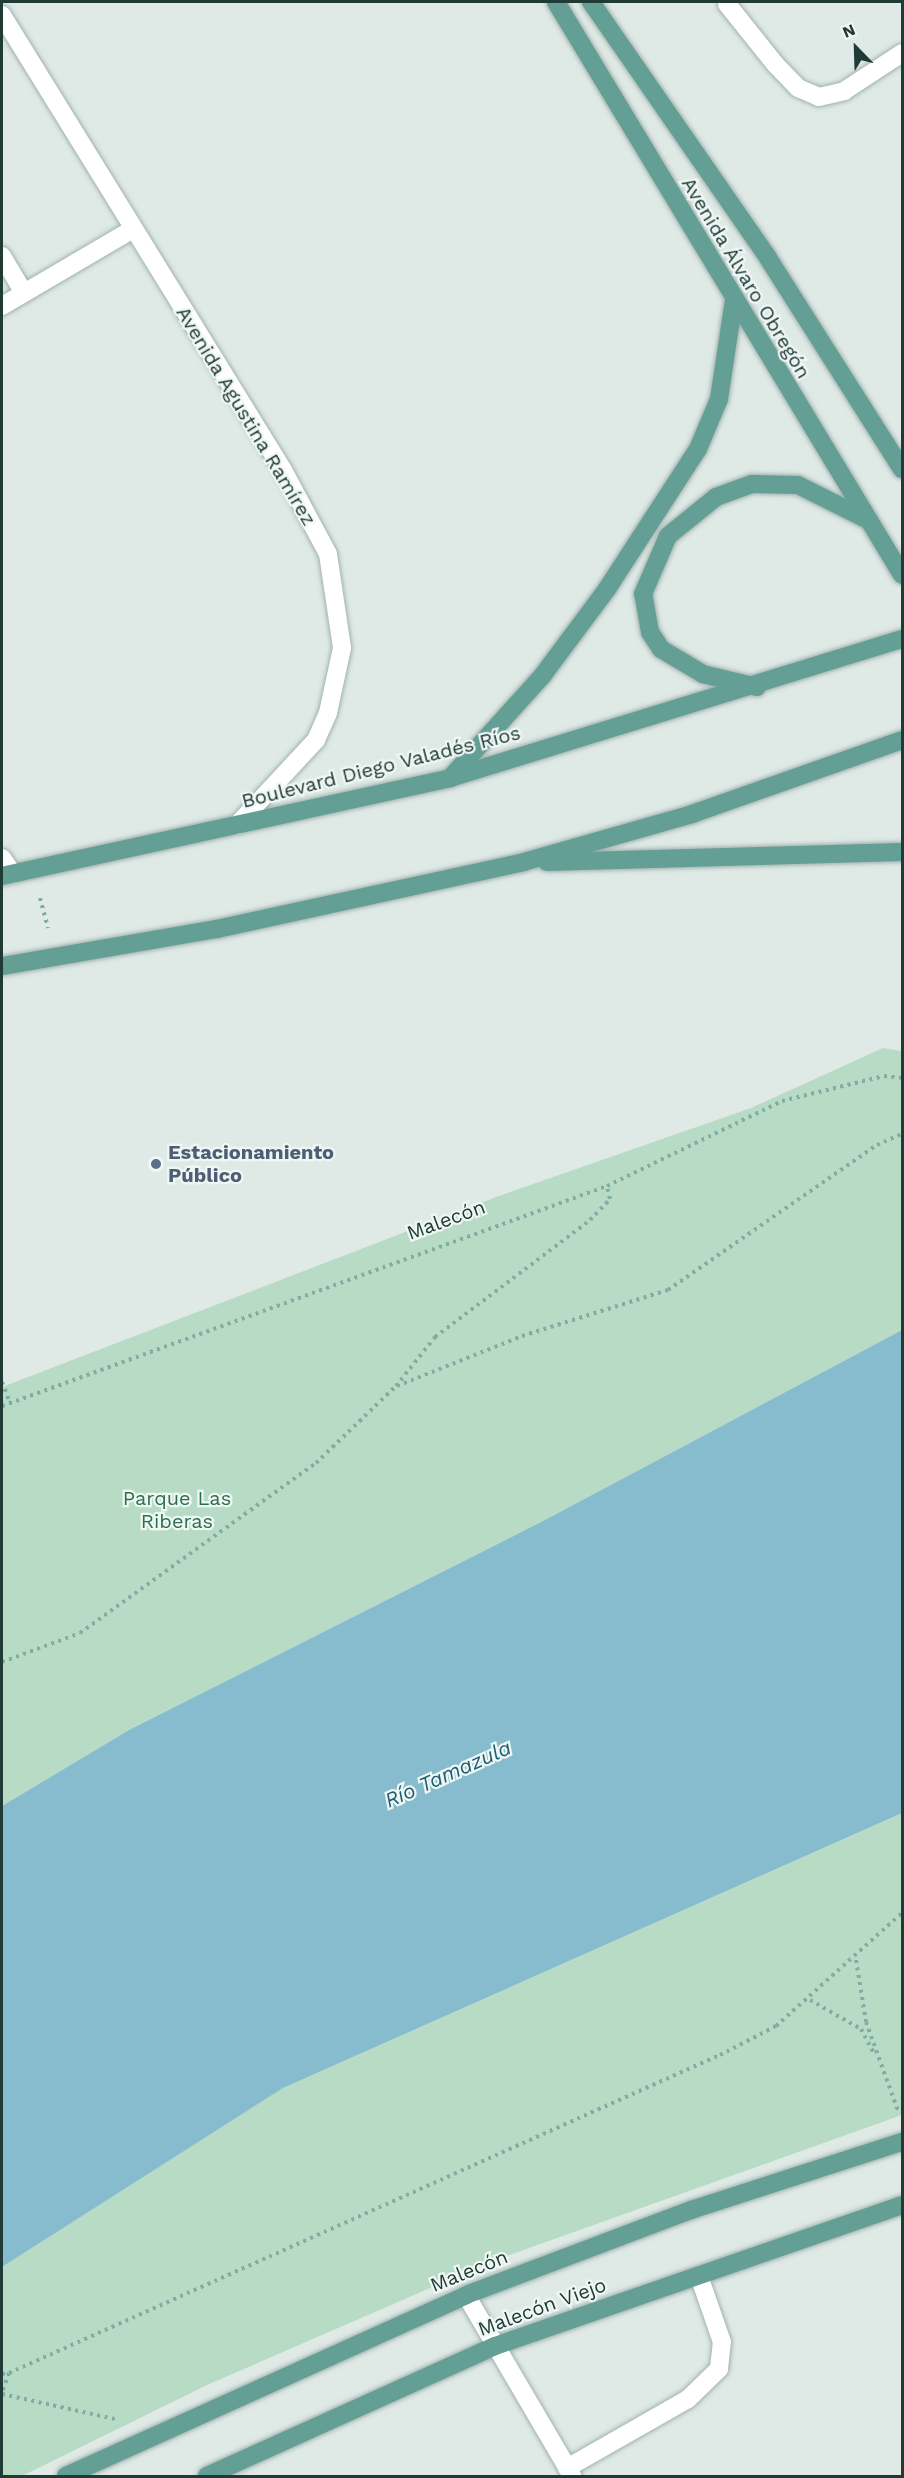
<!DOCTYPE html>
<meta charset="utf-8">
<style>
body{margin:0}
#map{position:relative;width:904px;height:2478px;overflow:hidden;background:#dfeae6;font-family:"Work Sans",sans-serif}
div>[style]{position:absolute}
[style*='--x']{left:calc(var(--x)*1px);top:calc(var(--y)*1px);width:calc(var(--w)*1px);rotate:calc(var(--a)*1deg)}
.green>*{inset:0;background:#b8dbc5}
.water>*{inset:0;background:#87bccf}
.path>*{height:4px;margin-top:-2px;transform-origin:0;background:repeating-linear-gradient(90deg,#80ada4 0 3px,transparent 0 7.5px)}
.roads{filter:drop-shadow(0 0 2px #a2b2ae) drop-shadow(0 0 2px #a2b2ae)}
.minor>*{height:18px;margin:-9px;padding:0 9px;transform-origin:9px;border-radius:9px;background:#fff}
.major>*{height:18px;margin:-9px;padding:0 9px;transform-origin:9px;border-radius:9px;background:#649f96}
.dots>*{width:16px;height:16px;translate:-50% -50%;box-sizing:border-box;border:3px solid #eff7f4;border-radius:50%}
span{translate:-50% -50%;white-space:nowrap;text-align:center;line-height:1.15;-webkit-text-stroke:4.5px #eff7f4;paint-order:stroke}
.street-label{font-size:20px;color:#203a36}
.service-label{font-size:20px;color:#4e5e75;font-weight:700}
.left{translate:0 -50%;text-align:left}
.park-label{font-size:20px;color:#2b704d}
.water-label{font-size:21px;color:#1c5c74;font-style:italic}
.frame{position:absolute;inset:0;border:3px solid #203a36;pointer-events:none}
.north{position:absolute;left:826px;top:18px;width:60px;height:60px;-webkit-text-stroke:4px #eff7f4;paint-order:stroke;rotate:337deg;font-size:16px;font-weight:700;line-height:24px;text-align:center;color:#203a36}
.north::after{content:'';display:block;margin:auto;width:21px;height:27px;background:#203a36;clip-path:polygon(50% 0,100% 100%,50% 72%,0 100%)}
</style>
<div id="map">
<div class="green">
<div style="clip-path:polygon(883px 1048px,902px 1051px,902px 1330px,543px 1521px,129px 1730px,2px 1806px,2px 1387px,499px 1196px,751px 1108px)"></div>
<div style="clip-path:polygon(902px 1813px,902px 2115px,490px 2262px,207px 2385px,22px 2476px,2px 2476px,2px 2267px,283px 2088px)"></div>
</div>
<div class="water">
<div style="clip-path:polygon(902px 1330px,902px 1813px,283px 2088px,2px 2267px,2px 1806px,129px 1730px,543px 1521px)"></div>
</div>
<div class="path">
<div style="--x:40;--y:898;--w:31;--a:75"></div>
<div style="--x:2;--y:1382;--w:22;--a:69"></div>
<div style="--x:397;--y:1386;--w:135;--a:-21.8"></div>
<div style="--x:522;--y:1336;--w:153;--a:-17.5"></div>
<div style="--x:668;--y:1290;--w:254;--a:-34.8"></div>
<div style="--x:877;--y:1145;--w:27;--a:-24"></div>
<div style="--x:2;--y:1406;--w:644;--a:-19.98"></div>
<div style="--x:607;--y:1186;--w:195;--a:-25.9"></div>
<div style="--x:782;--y:1101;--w:105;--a:-13.8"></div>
<div style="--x:884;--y:1076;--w:18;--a:6"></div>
<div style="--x:2;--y:1662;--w:83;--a:-20.4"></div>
<div style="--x:80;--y:1633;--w:291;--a:-35.8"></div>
<div style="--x:316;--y:1463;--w:111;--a:-43.9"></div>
<div style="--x:396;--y:1386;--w:63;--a:-51.5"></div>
<div style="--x:435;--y:1337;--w:194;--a:-37"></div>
<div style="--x:590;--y:1220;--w:29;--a:-46"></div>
<div style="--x:610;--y:1199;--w:13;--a:-103"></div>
<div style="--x:856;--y:1960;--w:63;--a:80.8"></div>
<div style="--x:866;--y:2022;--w:95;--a:70.2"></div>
<div style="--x:810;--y:2000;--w:59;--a:29.6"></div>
<div style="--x:861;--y:2029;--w:26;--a:62"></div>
<div style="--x:9;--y:2373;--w:779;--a:-24.1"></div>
<div style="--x:720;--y:2055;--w:63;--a:-27.4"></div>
<div style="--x:776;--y:2026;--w:169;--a:-41.9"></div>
<div style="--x:2;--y:2374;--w:7;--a:-8"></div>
<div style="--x:9;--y:2373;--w:20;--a:110"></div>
<div style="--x:2;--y:2394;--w:116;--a:12.5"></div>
</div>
<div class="roads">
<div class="minor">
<div style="--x:727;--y:4;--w:77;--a:51.3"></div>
<div style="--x:775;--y:64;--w:33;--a:46"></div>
<div style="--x:798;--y:88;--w:23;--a:23"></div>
<div style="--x:819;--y:97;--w:26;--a:-13"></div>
<div style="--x:844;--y:91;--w:69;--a:-33.2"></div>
<div style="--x:2;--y:15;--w:535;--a:58.3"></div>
<div style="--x:283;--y:470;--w:95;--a:61.8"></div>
<div style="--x:328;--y:554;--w:95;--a:81.5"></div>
<div style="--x:342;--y:648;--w:66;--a:102.2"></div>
<div style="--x:328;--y:713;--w:30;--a:114"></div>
<div style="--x:316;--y:740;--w:116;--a:132.9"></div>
<div style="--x:2;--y:256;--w:43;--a:59.3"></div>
<div style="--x:2;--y:306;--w:152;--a:-30.4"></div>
<div style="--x:2;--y:858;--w:19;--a:55"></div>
<div style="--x:466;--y:2295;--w:210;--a:59.6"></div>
<div style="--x:567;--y:2468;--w:139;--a:-29.7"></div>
<div style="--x:688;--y:2399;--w:43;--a:-44.1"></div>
<div style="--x:719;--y:2369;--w:27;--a:-84"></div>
<div style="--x:722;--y:2342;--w:70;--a:-109.2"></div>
</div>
<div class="major">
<div style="--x:556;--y:2;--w:669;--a:58.87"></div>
<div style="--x:591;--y:2;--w:311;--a:55.3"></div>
<div style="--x:768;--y:258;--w:250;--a:57.6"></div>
<div style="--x:757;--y:687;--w:56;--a:-166.5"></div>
<div style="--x:703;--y:674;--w:49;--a:-149.2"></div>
<div style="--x:661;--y:649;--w:20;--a:-123"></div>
<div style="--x:650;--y:632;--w:39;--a:-100"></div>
<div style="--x:643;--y:594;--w:63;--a:-66.7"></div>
<div style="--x:668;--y:536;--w:62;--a:-39.1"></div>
<div style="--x:716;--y:497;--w:38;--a:-20"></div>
<div style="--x:752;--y:484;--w:46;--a:1.2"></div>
<div style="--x:798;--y:485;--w:76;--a:26.6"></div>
<div style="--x:450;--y:778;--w:139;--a:-47.9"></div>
<div style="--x:543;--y:675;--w:107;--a:-53.3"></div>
<div style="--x:607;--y:589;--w:167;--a:-57"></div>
<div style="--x:698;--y:449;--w:54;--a:-67.2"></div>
<div style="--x:719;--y:399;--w:100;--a:-81.4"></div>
<div style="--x:547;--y:862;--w:355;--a:-1.6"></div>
<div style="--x:2;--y:876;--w:459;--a:-12.3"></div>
<div style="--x:450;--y:778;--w:473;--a:-17.1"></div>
<div style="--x:2;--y:966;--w:218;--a:-9.8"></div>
<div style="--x:217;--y:929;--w:314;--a:-12.3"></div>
<div style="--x:524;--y:862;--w:175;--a:-15.9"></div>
<div style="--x:692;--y:814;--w:223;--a:-19.4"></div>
<div style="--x:66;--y:2476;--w:439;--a:-24.3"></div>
<div style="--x:466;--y:2295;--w:241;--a:-20.7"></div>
<div style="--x:691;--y:2210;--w:222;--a:-17.9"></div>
<div style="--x:207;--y:2476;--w:316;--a:-24.3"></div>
<div style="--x:495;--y:2346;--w:431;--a:-19.1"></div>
</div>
</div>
<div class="dots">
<div style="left:156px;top:1164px;background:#5c6f8a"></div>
</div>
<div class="street-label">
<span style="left:746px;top:278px;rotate:59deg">Avenida Álvaro Obregón</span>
<span style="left:246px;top:416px;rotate:59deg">Avenida Agustina Ramírez</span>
<span style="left:381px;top:767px;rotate:-14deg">Boulevard Diego Valadés Ríos</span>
<span style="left:446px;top:1220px;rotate:-20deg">Malecón</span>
<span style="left:469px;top:2271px;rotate:-22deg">Malecón</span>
<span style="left:542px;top:2307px;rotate:-20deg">Malecón Viejo</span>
</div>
<div class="service-label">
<span class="left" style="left:168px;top:1164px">Estacionamiento<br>Público</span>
</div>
<div class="park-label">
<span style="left:177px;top:1510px">Parque Las<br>Riberas</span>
</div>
<div class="water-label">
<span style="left:448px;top:1774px;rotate:-24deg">Río Tamazula</span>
</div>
<div class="frame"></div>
<div class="north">N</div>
</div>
